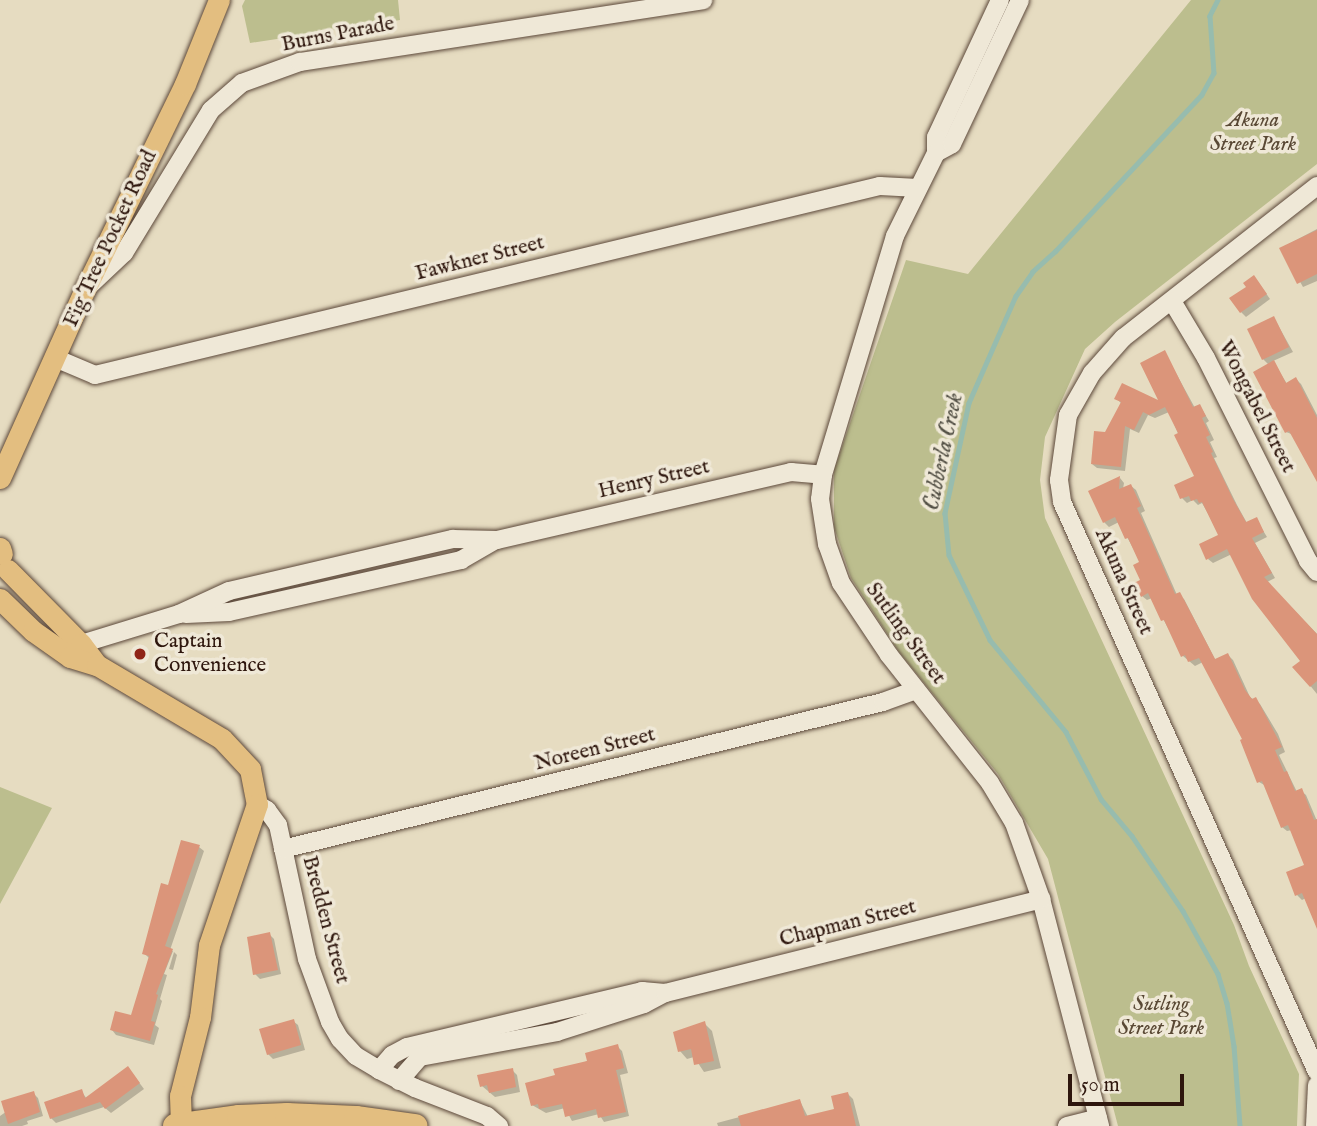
<!DOCTYPE html>
<style>
body{margin:0}
#map{position:relative;width:1317px;height:1126px;overflow:hidden;background:#e6dcc1;font-family:"IM FELL English",serif}
div>[style]{position:absolute}
[style*='--x']{left:calc(var(--x)*1px);top:calc(var(--y)*1px);width:calc(var(--w)*1px);rotate:calc(var(--a)*1deg)}
.green>*{inset:0;background:#bcbe8e}
.shadow>*{inset:0;background:#0003}
.stream>*{height:4.5px;margin:-2.25px;padding:0 2.25px;transform-origin:2.25px;border-radius:2.25px;background:#97bcae}
.building>*{inset:0;background:#db957a}
.roads{filter:drop-shadow(0 0 2px #5c483a) drop-shadow(0 0 2px #5c483a)}
.minor>*{height:18px;margin:-9px;padding:0 9px;transform-origin:9px;border-radius:9px;background:#efe8d7}
.major>*{height:21px;margin:-10.5px;padding:0 10.5px;transform-origin:10.5px;border-radius:10.5px;background:#e3be80}
.highway>*{height:24px;margin:-12px;padding:0 12px;transform-origin:12px;border-radius:12px;background:#e3be80}
.dots>*{width:19px;height:19px;translate:-50% -50%;box-sizing:border-box;border:4px solid #efe8d7;border-radius:50%}
span{translate:-50% -50%;white-space:nowrap;text-align:center;line-height:1.15;-webkit-text-stroke:7px #efe8d7;paint-order:stroke}
.street-label{font-size:21px;color:#2e160d}
.park-label{font-size:21px;color:#594834;font-style:italic}
.poi-label{font-size:21px;color:#2e160d}
.left{translate:0 -50%;text-align:left}
.water-label{font-size:23px;color:#535045;font-style:italic}
.scale{position:absolute;left:1068px;top:1074px;width:116px;height:32px;box-sizing:border-box;border:4px solid #2e160d;border-top:0;padding-left:9px;font-size:21px;line-height:24px;white-space:nowrap;color:#2e160d;-webkit-text-stroke:5px #efe8d7;paint-order:stroke}
</style>
<div id="map">
<div class="green">
<div style="clip-path:polygon(245px 0,398px 0,400px 20px,250px 43px,242px 6px)"></div>
<div style="clip-path:polygon(1191px 0,1317px 0,1317px 164px,1115px 322px,1085px 349px,1045px 437px,1040px 480px,1045px 518px,1234px 925px,1249px 966px,1299px 1074px,1297px 1126px,1118px 1126px,1048px 859px,998px 774px,899px 652px,851px 578px,834px 527px,834px 470px,906px 260px,968px 274px)"></div>
<div style="clip-path:polygon(0 787px,52px 808px,0 904px)"></div>
</div>
<div class="shadow">
<div style="clip-path:polygon(1317px 229px,1317px 281px,1303px 287px,1281px 248px)"></div>
<div style="clip-path:polygon(1258px 282px,1270px 299px,1246px 317px,1241px 312px)"></div>
<div style="clip-path:polygon(1274px 318px,1293px 352px,1273px 361px,1287px 384px,1296px 379px,1301px 384px,1317px 415px,1317px 477px,1294px 435px,1286px 432px,1269px 365px,1263px 359px)"></div>
<div style="clip-path:polygon(1165px 353px,1195px 408px,1200px 406px,1209px 421px,1206px 423px,1214px 440px,1210px 442px,1217px 457px,1214px 458px,1237px 505px,1247px 523px,1256px 519px,1267px 537px,1255px 543px,1275px 578px,1267px 582px,1317px 634px,1317px 694px,1295px 667px,1302px 661px,1232px 554px,1213px 563px,1208px 559px,1221px 536px,1202px 503px,1198px 505px,1193px 500px,1187px 503px,1182px 498px,1196px 476px,1169px 412px,1155px 418px,1148px 415px,1139px 433px,1130px 429px,1125px 471px,1097px 468px,1092px 464px,1122px 404px,1116px 398px,1162px 404px)"></div>
<div style="clip-path:polygon(1120px 478px,1124px 483px,1123px 489px,1131px 486px,1136px 490px,1145px 511px,1141px 513px,1177px 595px,1184px 599px,1216px 661px,1228px 655px,1233px 660px,1250px 697px,1260px 704px,1278px 734px,1285px 752px,1279px 755px,1297px 792px,1301px 791px,1306px 795px,1317px 821px,1317px 926px,1306px 898px,1302px 900px,1297px 895px,1306px 866px,1292px 830px,1287px 831px,1282px 827px,1266px 786px,1259px 782px,1245px 740px,1203px 662px,1195px 666px,1183px 656px,1152px 598px,1147px 600px,1142px 596px,1141px 563px,1119px 522px,1109px 527px,1104px 522px)"></div>
<div style="clip-path:polygon(199px 847px,204px 851px,170px 950px,173px 951px,164px 974px,167px 975px,160px 999px,162px 1001px,155px 1025px,159px 1028px,154px 1045px,116px 1035px,112px 1030px,132px 1017px,150px 959px,144px 953px,169px 887px)"></div>
<div style="clip-path:polygon(269px 934px,274px 939px,281px 974px,260px 979px,255px 974px)"></div>
<div style="clip-path:polygon(174px 952px,177px 955px,173px 970px,169px 969px)"></div>
<div style="clip-path:polygon(293px 1021px,298px 1025px,305px 1050px,273px 1059px,268px 1054px)"></div>
<div style="clip-path:polygon(704px 1023px,712px 1031px,721px 1068px,704px 1072px,694px 1057px,687px 1059px,680px 1051px)"></div>
<div style="clip-path:polygon(617px 1046px,622px 1051px,628px 1073px,620px 1075px,629px 1116px,604px 1122px,599px 1114px,572px 1121px,565px 1108px,546px 1113px,532px 1105px,557px 1076px)"></div>
<div style="clip-path:polygon(512px 1070px,517px 1075px,520px 1092px,495px 1097px,482px 1086px)"></div>
<div style="clip-path:polygon(132px 1073px,144px 1089px,111px 1113px,104px 1107px,56px 1123px,51px 1118px,81px 1091px,87px 1099px)"></div>
<div style="clip-path:polygon(33px 1093px,38px 1098px,43px 1116px,27px 1121px,28px 1124px,22px 1126px,0 1126px,0 1116px)"></div>
<div style="clip-path:polygon(848px 1094px,853px 1099px,860px 1126px,718px 1126px,717px 1123px,800px 1101px,808px 1117px,836px 1111px)"></div>
</div>
<div class="stream">
<div style="--x:1218;--y:0;--w:18;--a:117"></div>
<div style="--x:1210;--y:16;--w:57;--a:86"></div>
<div style="--x:1214;--y:73;--w:25;--a:119"></div>
<div style="--x:1202;--y:95;--w:214;--a:133.1"></div>
<div style="--x:1056;--y:251;--w:31;--a:138"></div>
<div style="--x:1033;--y:272;--w:29;--a:125"></div>
<div style="--x:1016;--y:296;--w:117;--a:113.7"></div>
<div style="--x:969;--y:403;--w:113;--a:102.3"></div>
<div style="--x:945;--y:513;--w:42;--a:84.6"></div>
<div style="--x:949;--y:555;--w:94;--a:64.2"></div>
<div style="--x:990;--y:640;--w:119;--a:50.4"></div>
<div style="--x:1066;--y:732;--w:76;--a:62.4"></div>
<div style="--x:1101;--y:799;--w:48;--a:50"></div>
<div style="--x:1132;--y:836;--w:91;--a:55.8"></div>
<div style="--x:1183;--y:911;--w:72;--a:60.9"></div>
<div style="--x:1218;--y:974;--w:30;--a:73"></div>
<div style="--x:1227;--y:1003;--w:44;--a:80.8"></div>
<div style="--x:1234;--y:1046;--w:80;--a:85.7"></div>
</div>
<div class="building">
<div style="clip-path:polygon(1317px 230px,1317px 274px,1297px 284px,1279px 248px)"></div>
<div style="clip-path:polygon(1254px 275px,1267px 294px,1240px 313px,1229px 298px,1246px 287px,1243px 283px)"></div>
<div style="clip-path:polygon(1274px 316px,1289px 347px,1262px 360px,1247px 329px)"></div>
<div style="clip-path:polygon(1165px 350px,1193px 407px,1200px 404px,1206px 416px,1202px 418px,1210px 435px,1206px 437px,1213px 452px,1211px 453px,1233px 499px,1246px 522px,1257px 517px,1264px 532px,1252px 538px,1272px 573px,1264px 577px,1317px 634px,1317px 681px,1310px 687px,1292px 667px,1300px 661px,1252px 599px,1227px 549px,1206px 560px,1199px 544px,1218px 535px,1202px 502px,1199px 503px,1197px 499px,1191px 501px,1189px 496px,1180px 499px,1174px 485px,1194px 476px,1174px 435px,1178px 433px,1165px 407px,1149px 415px,1143px 412px,1134px 430px,1125px 426px,1121px 467px,1091px 464px,1094px 431px,1105px 432px,1121px 402px,1114px 399px,1122px 383px,1158px 400px,1140px 363px)"></div>
<div style="clip-path:polygon(1274px 360px,1286px 383px,1296px 377px,1317px 418px,1317px 482px,1289px 431px,1285px 433px,1253px 372px)"></div>
<div style="clip-path:polygon(1120px 476px,1119px 489px,1131px 484px,1141px 506px,1137px 508px,1175px 594px,1180px 592px,1215px 659px,1228px 653px,1245px 690px,1252px 699px,1256px 697px,1282px 747px,1275px 750px,1284px 772px,1287px 771px,1295px 791px,1302px 788px,1314px 820px,1317px 819px,1317px 929px,1302px 893px,1295px 896px,1286px 872px,1304px 865px,1288px 825px,1281px 828px,1262px 781px,1257px 783px,1240px 740px,1242px 739px,1199px 658px,1188px 662px,1185px 655px,1181px 657px,1164px 620px,1161px 621px,1148px 593px,1141px 597px,1134px 583px,1140px 580px,1133px 565px,1139px 562px,1128px 538px,1125px 539px,1115px 517px,1103px 523px,1088px 491px)"></div>
<div style="clip-path:polygon(181px 840px,200px 845px,165px 946px,173px 949px,156px 994px,158px 995px,151px 1021px,155px 1022px,150px 1041px,110px 1030px,115px 1011px,131px 1015px,149px 956px,142px 954px,161px 883px,168px 885px)"></div>
<div style="clip-path:polygon(270px 932px,278px 970px,253px 975px,247px 937px)"></div>
<div style="clip-path:polygon(294px 1019px,301px 1045px,267px 1055px,259px 1029px)"></div>
<div style="clip-path:polygon(705px 1021px,714px 1061px,694px 1065px,691px 1049px,678px 1052px,673px 1032px)"></div>
<div style="clip-path:polygon(618px 1044px,624px 1068px,616px 1070px,626px 1112px,598px 1118px,596px 1109px,565px 1117px,562px 1104px,539px 1109px,538px 1104px,531px 1106px,525px 1083px,555px 1075px,553px 1069px,587px 1061px,585px 1053px)"></div>
<div style="clip-path:polygon(128px 1066px,140px 1083px,105px 1109px,100px 1102px,50px 1119px,44px 1102px,82px 1089px,85px 1098px)"></div>
<div style="clip-path:polygon(513px 1068px,516px 1087px,489px 1093px,487px 1085px,480px 1087px,477px 1075px)"></div>
<div style="clip-path:polygon(34px 1091px,40px 1112px,8px 1124px,1px 1101px)"></div>
<div style="clip-path:polygon(848px 1092px,856px 1126px,741px 1126px,738px 1116px,800px 1099px,805px 1116px,834px 1109px,831px 1096px)"></div>
</div>
<div class="roads">
<div class="minor">
<div style="--x:1000;--y:0;--w:151;--a:115"></div>
<div style="--x:936;--y:137;--w:16;--a:90"></div>
<div style="--x:936;--y:153;--w:93;--a:116.3"></div>
<div style="--x:895;--y:236;--w:250;--a:106.8"></div>
<div style="--x:823;--y:475;--w:24;--a:97"></div>
<div style="--x:820;--y:499;--w:46;--a:81.2"></div>
<div style="--x:827;--y:544;--w:41;--a:70.3"></div>
<div style="--x:841;--y:583;--w:87;--a:56.3"></div>
<div style="--x:889;--y:655;--w:163;--a:51.7"></div>
<div style="--x:990;--y:783;--w:47;--a:59"></div>
<div style="--x:1014;--y:823;--w:81;--a:70.4"></div>
<div style="--x:1041;--y:899;--w:235;--a:75.4"></div>
<div style="--x:936;--y:153;--w:18;--a:-29"></div>
<div style="--x:952;--y:144;--w:159;--a:-64.7"></div>
<div style="--x:1317;--y:186;--w:246;--a:141.9"></div>
<div style="--x:1123;--y:338;--w:47;--a:131.5"></div>
<div style="--x:1092;--y:373;--w:48;--a:119.7"></div>
<div style="--x:1068;--y:415;--w:66;--a:97.9"></div>
<div style="--x:1059;--y:480;--w:22;--a:82"></div>
<div style="--x:1062;--y:502;--w:624;--a:65.9"></div>
<div style="--x:90;--y:285;--w:47;--a:-43.3"></div>
<div style="--x:124;--y:253;--w:167;--a:-58.7"></div>
<div style="--x:211;--y:110;--w:41;--a:-41.1"></div>
<div style="--x:242;--y:83;--w:62;--a:-19.9"></div>
<div style="--x:300;--y:62;--w:408;--a:-8.7"></div>
<div style="--x:1172;--y:301;--w:66;--a:59.2"></div>
<div style="--x:1206;--y:358;--w:227;--a:63.3"></div>
<div style="--x:1308;--y:561;--w:14;--a:51"></div>
<div style="--x:55;--y:358;--w:43;--a:23"></div>
<div style="--x:95;--y:375;--w:807;--a:-13.54"></div>
<div style="--x:880;--y:186;--w:38;--a:3"></div>
<div style="--x:186;--y:614;--w:43;--a:-2.7"></div>
<div style="--x:229;--y:612;--w:238;--a:-12.6"></div>
<div style="--x:461;--y:560;--w:38;--a:-30"></div>
<div style="--x:73;--y:654;--w:13;--a:-51"></div>
<div style="--x:81;--y:644;--w:102;--a:-17"></div>
<div style="--x:179;--y:614;--w:55;--a:-24.7"></div>
<div style="--x:229;--y:591;--w:230;--a:-13.1"></div>
<div style="--x:453;--y:539;--w:44;--a:1.3"></div>
<div style="--x:497;--y:540;--w:302;--a:-13"></div>
<div style="--x:791;--y:472;--w:32;--a:5"></div>
<div style="--x:257;--y:804;--w:12;--a:31"></div>
<div style="--x:267;--y:810;--w:19;--a:54"></div>
<div style="--x:278;--y:825;--w:137;--a:77.8"></div>
<div style="--x:307;--y:959;--w:67;--a:69.9"></div>
<div style="--x:330;--y:1022;--w:20;--a:60"></div>
<div style="--x:340;--y:1039;--w:23;--a:47"></div>
<div style="--x:356;--y:1056;--w:27;--a:31"></div>
<div style="--x:379;--y:1070;--w:40;--a:26.6"></div>
<div style="--x:415;--y:1088;--w:77;--a:21.3"></div>
<div style="--x:487;--y:1116;--w:16;--a:40"></div>
<div style="--x:283;--y:849;--w:618;--a:-13.77"></div>
<div style="--x:883;--y:702;--w:35;--a:-20"></div>
<div style="--x:379;--y:1070;--w:20;--a:-49"></div>
<div style="--x:392;--y:1055;--w:17;--a:-28"></div>
<div style="--x:407;--y:1047;--w:242;--a:-13.4"></div>
<div style="--x:642;--y:991;--w:23;--a:5"></div>
<div style="--x:399;--y:1081;--w:32;--a:-49"></div>
<div style="--x:420;--y:1057;--w:139;--a:-10.3"></div>
<div style="--x:557;--y:1032;--w:91;--a:-17.8"></div>
<div style="--x:644;--y:1004;--w:24;--a:-28"></div>
<div style="--x:665;--y:993;--w:388;--a:-14"></div>
<div style="--x:1067;--y:1126;--w:32;--a:-14"></div>
<div style="--x:1315;--y:1126;--w:41;--a:-87.2"></div>
</div>
<div class="major">
<div style="--x:0;--y:478;--w:207;--a:-65.8"></div>
<div style="--x:85;--y:289;--w:228;--a:-64"></div>
<div style="--x:185;--y:84;--w:91;--a:-68"></div>
<div style="--x:0;--y:548;--w:6;--a:72"></div>
<div style="--x:8;--y:570;--w:104;--a:45.4"></div>
<div style="--x:81;--y:644;--w:26;--a:53"></div>
<div style="--x:0;--y:599;--w:46;--a:44.1"></div>
<div style="--x:33;--y:631;--w:45;--a:35.1"></div>
<div style="--x:70;--y:657;--w:28;--a:17"></div>
<div style="--x:97;--y:665;--w:145;--a:30.6"></div>
<div style="--x:222;--y:739;--w:41;--a:47"></div>
<div style="--x:250;--y:769;--w:36;--a:79"></div>
<div style="--x:257;--y:804;--w:149;--a:108.8"></div>
<div style="--x:209;--y:945;--w:73;--a:97.1"></div>
<div style="--x:200;--y:1017;--w:81;--a:104.2"></div>
<div style="--x:180;--y:1096;--w:30;--a:88"></div>
</div>
<div class="highway">
<div style="--x:175;--y:1126;--w:65;--a:-8"></div>
<div style="--x:239;--y:1117;--w:48;--a:-2.4"></div>
<div style="--x:287;--y:1115;--w:69;--a:2.5"></div>
<div style="--x:356;--y:1118;--w:60;--a:7.7"></div>
</div>
</div>
<div class="dots">
<div style="left:140px;top:654px;background:#8f2418"></div>
</div>
<div class="street-label">
<span style="left:338px;top:35px;rotate:-11deg">Burns Parade</span>
<span style="left:111px;top:239px;rotate:-65deg">Fig Tree Pocket Road</span>
<span style="left:480px;top:259px;rotate:-14deg">Fawkner Street</span>
<span style="left:1256px;top:407px;rotate:63deg">Wongabel Street</span>
<span style="left:654px;top:480px;rotate:-13deg">Henry Street</span>
<span style="left:1123px;top:582px;rotate:66deg">Akuna Street</span>
<span style="left:905px;top:634px;rotate:54deg">Sutling Street</span>
<span style="left:595px;top:750px;rotate:-14deg">Noreen Street</span>
<span style="left:325px;top:920px;rotate:75deg">Bredden Street</span>
<span style="left:848px;top:924px;rotate:-14deg">Chapman Street</span>
</div>
<div class="park-label">
<span style="left:1253px;top:133px">Akuna<br>Street Park</span>
<span style="left:1161px;top:1017px">Sutling<br>Street Park</span>
</div>
<div class="poi-label">
<span class="left" style="left:154px;top:654px">Captain<br>Convenience</span>
</div>
<div class="water-label">
<span style="left:944px;top:452px;rotate:-78deg">Cubberla Creek</span>
</div>
<div class="scale">50 m</div>
</div>
